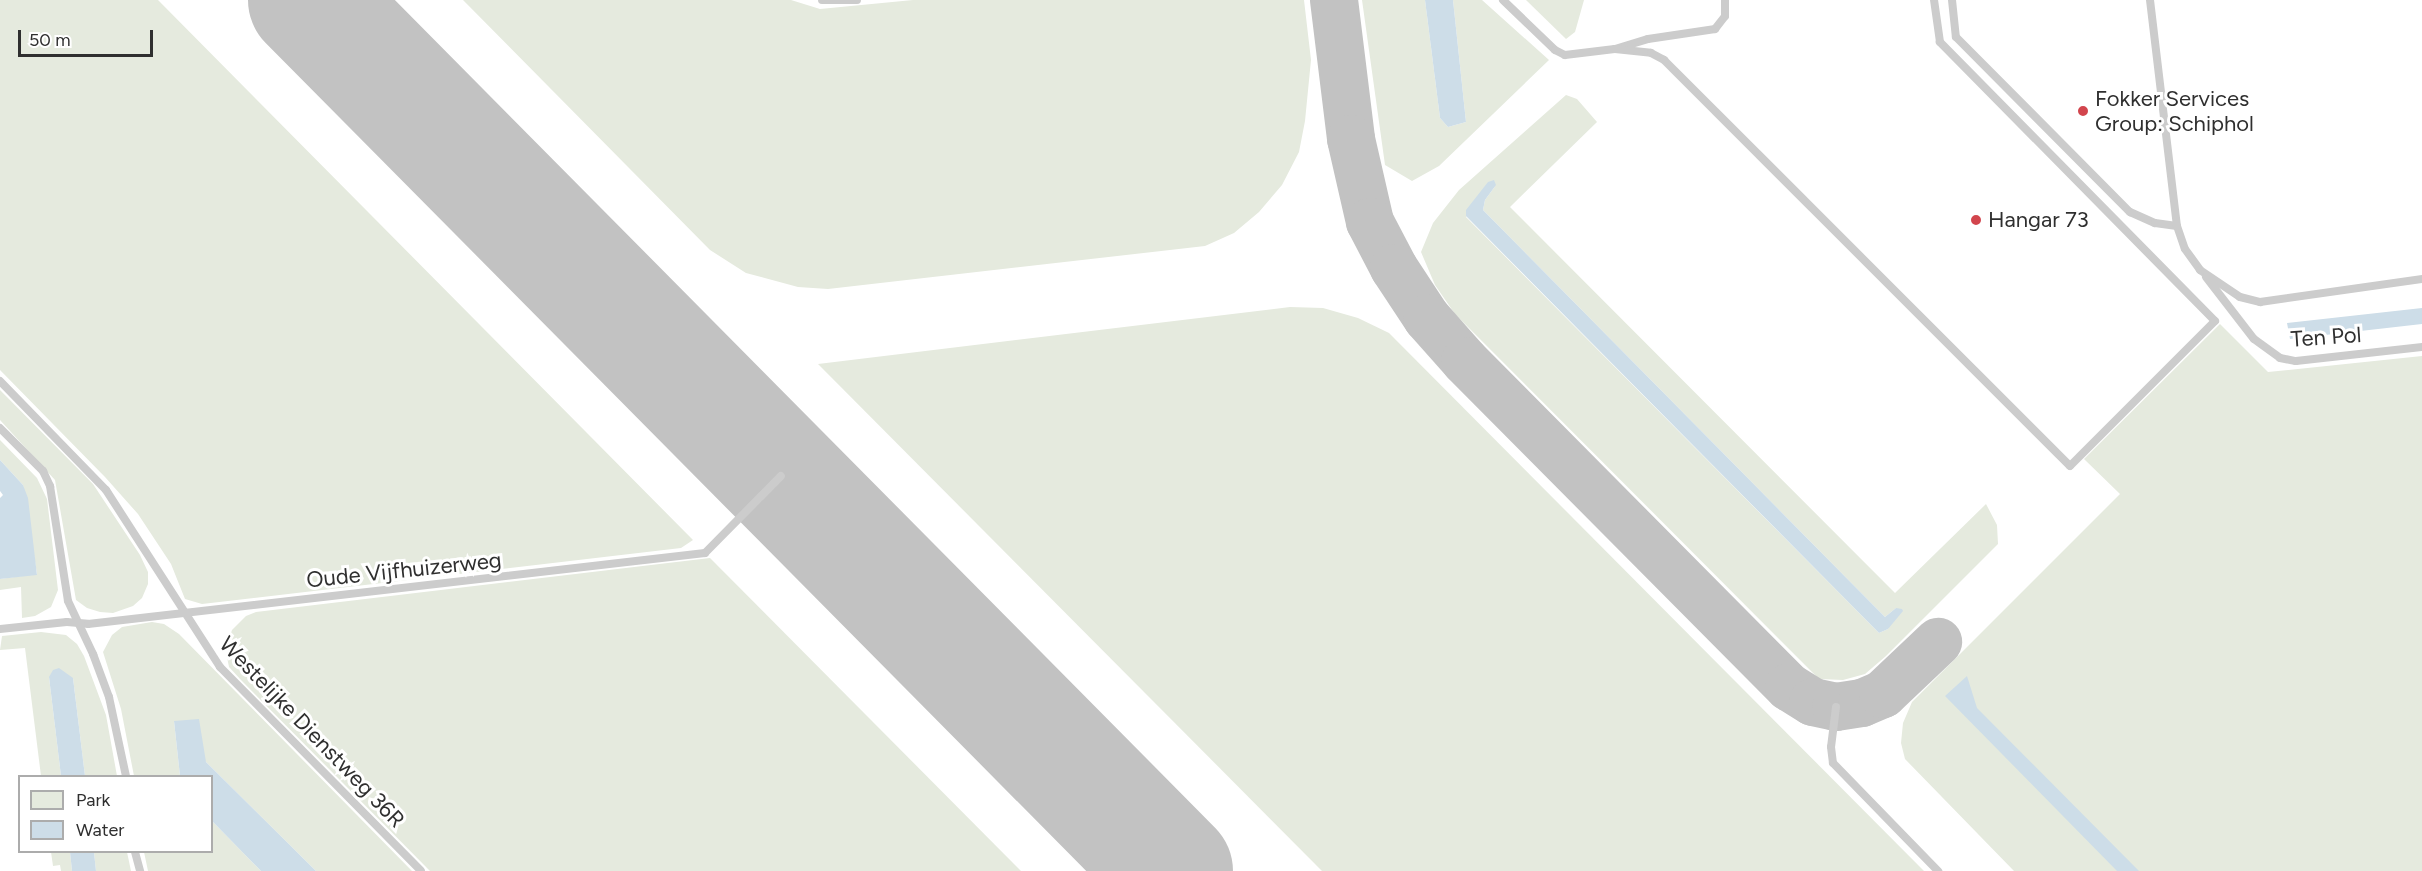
<!DOCTYPE html>
<style>
body{margin:0}
#map{position:relative;width:2422px;height:871px;overflow:hidden;background:#fff;font-family:Figtree,sans-serif}
div>[style]{position:absolute}
[style*='--x']{left:calc(var(--x)*1px);top:calc(var(--y)*1px);width:calc(var(--w)*1px);rotate:calc(var(--a)*1deg)}
.green>*{inset:0;background:#e5eade}
.water>*{inset:0;background:#cddde8}
.taxiway>*{height:48px;margin:-24px;padding:0 24px;transform-origin:24px;border-radius:24px;background:#c2c2c2}
.runway>*{height:122px;margin:-61px;padding:0 61px;transform-origin:61px;border-radius:61px;background:#c2c2c2}
.service>*{height:8px;margin:-4px;padding:0 4px;transform-origin:4px;border-radius:4px;background:#ccc}
.dots>*{width:16px;height:16px;translate:-50% -50%;box-sizing:border-box;border:3px solid #fff;border-radius:50%}
span{translate:-50% -50%;white-space:nowrap;text-align:center;line-height:1.15;-webkit-text-stroke:6px #fff;paint-order:stroke}
.poi-label{font-size:22px;color:#2f2f2f}
.left{translate:0 -50%;text-align:left}
.street-label{font-size:22px;color:#2f2f2f}
.legend{position:absolute;left:18px;top:775px;width:195px;height:78px;box-sizing:border-box;background:#fff;border:2px solid #acacac;margin:0;padding:8px 10px;list-style:none;font-size:18px;color:#2f2f2f}
.legend li{display:flex;align-items:center;gap:12px;height:30px}
.legend b{width:30px;border:2px solid #acacac}
.scale{position:absolute;left:18px;top:30px;width:135px;height:27px;box-sizing:border-box;border:3px solid #2f2f2f;border-top:0;padding-left:8px;font-size:18px;line-height:21px;white-space:nowrap;color:#2f2f2f;-webkit-text-stroke:4px #fff;paint-order:stroke}
</style>
<div id="map">
<div class="green">
<div style="clip-path:polygon(0 0,158px 0,693px 540px,681px 548px,202px 604px,185px 599px,171px 564px,138px 514px,105px 477px,0 370px)"></div>
<div style="clip-path:polygon(463px 0,791px 0,820px 9px,913px 0,1304px 0,1311px 60px,1305px 121px,1299px 152px,1282px 185px,1259px 212px,1234px 233px,1205px 246px,828px 289px,798px 287px,746px 273px,710px 250px)"></div>
<div style="clip-path:polygon(1362px 0,1425px 0,1440px 118px,1448px 127px,1466px 122px,1453px 0,1482px 0,1549px 60px,1439px 166px,1412px 181px,1385px 165px)"></div>
<div style="clip-path:polygon(1526px 0,1584px 0,1575px 32px,1566px 39px)"></div>
<div style="clip-path:polygon(evenodd,1566px 95px,1577px 99px,1597px 122px,1510px 207px,1895px 593px,1986px 504px,1997px 525px,1998px 544px,1886px 656px,1865px 674px,1843px 680px,1819px 679px,1455px 314px,1435px 285px,1421px 252px,1433px 223px,1459px 190px,1566px 95px,1496px 185px,1485px 200px,1483px 210px,1885px 617px,1896px 608px,1888px 629px,1879px 633px,1466px 217px,1496px 185px)"></div>
<div style="clip-path:polygon(1290px 307px,1323px 308px,1358px 318px,1389px 333px,1924px 871px,1322px 871px,818px 364px)"></div>
<div style="clip-path:polygon(2220px 324px,2268px 372px,2422px 356px,2422px 871px,2014px 871px,1905px 759px,1901px 743px,1903px 723px,1912px 702px,2120px 494px,2084px 459px)"></div>
<div style="clip-path:polygon(0 390px,93px 484px,140px 555px,148px 572px,148px 584px,142px 598px,133px 606px,113px 613px,100px 612px,87px 608px,76px 600px,55px 480px,0 420px)"></div>
<div style="clip-path:polygon(0 440px,37px 478px,47px 499px,58px 590px,51px 607px,35px 616px,22px 618px,21px 587px,0 590px,0 579px,37px 574px,23px 485px,0 460px)"></div>
<div style="clip-path:polygon(710px 558px,1021px 871px,430px 871px,241px 680px,229px 667px,227px 657px,227px 645px,232px 630px,246px 616px,256px 612px)"></div>
<div style="clip-path:polygon(152px 622px,164px 624px,179px 634px,412px 871px,316px 871px,206px 762px,174px 721px,180px 776px,134px 776px,121px 709px,103px 652px,112px 635px,122px 627px)"></div>
<div style="clip-path:polygon(41px 632px,66px 635px,77px 644px,84px 656px,106px 715px,117px 776px,85px 776px,73px 678px,49px 677px,61px 776px,41px 776px,25px 648px,0 650px,2px 636px)"></div>
<div style="clip-path:polygon(212px 821px,261px 871px,148px 871px,144px 852px,212px 852px)"></div>
<div style="clip-path:polygon(51px 852px,70px 852px,72px 871px,61px 871px,60px 865px,53px 866px)"></div>
<div style="clip-path:polygon(94px 852px,127px 852px,131px 871px,96px 871px)"></div>
</div>
<div class="water">
<div style="clip-path:polygon(1425px 0,1453px 0,1466px 122px,1448px 127px,1440px 118px)"></div>
<div style="clip-path:polygon(1494px 180px,1496px 185px,1485px 200px,1483px 210px,1885px 617px,1896px 608px,1902px 609px,1903px 611px,1888px 629px,1879px 633px,1466px 216px,1466px 210px,1488px 182px)"></div>
<div style="clip-path:polygon(2422px 308px,2422px 324px,2290px 339px,2287px 323px)"></div>
<div style="clip-path:polygon(0 460px,23px 485px,28px 498px,37px 575px,0 579px,0 498px,3px 495px,0 491px)"></div>
<div style="clip-path:polygon(59px 668px,73px 678px,85px 776px,61px 776px,49px 677px,53px 670px)"></div>
<div style="clip-path:polygon(1967px 676px,1977px 708px,2139px 871px,2117px 871px,1945px 696px)"></div>
<div style="clip-path:polygon(199px 719px,206px 762px,316px 871px,261px 871px,212px 821px,212px 776px,180px 776px,174px 721px)"></div>
<div style="clip-path:polygon(70px 852px,94px 852px,96px 871px,72px 871px)"></div>
</div>
<div class="taxiway">
<div style="--x:1334;--y:0;--w:140;--a:83"></div>
<div style="--x:1351;--y:139;--w:85;--a:77.1"></div>
<div style="--x:1370;--y:222;--w:52;--a:62.4"></div>
<div style="--x:1394;--y:268;--w:60;--a:56.6"></div>
<div style="--x:1427;--y:318;--w:57;--a:48.5"></div>
<div style="--x:1465;--y:361;--w:460;--a:45.2"></div>
<div style="--x:1789;--y:687;--w:28;--a:32"></div>
<div style="--x:1813;--y:702;--w:24;--a:12"></div>
<div style="--x:1836;--y:707;--w:26;--a:-9"></div>
<div style="--x:1862;--y:703;--w:23;--a:-23"></div>
<div style="--x:1883;--y:694;--w:76;--a:-43.4"></div>
</div>
<div class="runway">
<div style="--x:309;--y:0;--w:1226;--a:45.26"></div>
</div>
<div class="service">
<div style="--x:822;--y:0;--w:35;--a:0"></div>
<div style="--x:1503;--y:0;--w:72;--a:43.9"></div>
<div style="--x:1555;--y:50;--w:11;--a:27"></div>
<div style="--x:1565;--y:55;--w:50;--a:-6.8"></div>
<div style="--x:1615;--y:49;--w:34;--a:-17"></div>
<div style="--x:1648;--y:39;--w:68;--a:-8.5"></div>
<div style="--x:1715;--y:29;--w:16;--a:-52"></div>
<div style="--x:1725;--y:16;--w:16;--a:-90"></div>
<div style="--x:1952;--y:0;--w:37;--a:84"></div>
<div style="--x:1956;--y:37;--w:247;--a:45.2"></div>
<div style="--x:2130;--y:212;--w:27;--a:24"></div>
<div style="--x:2155;--y:223;--w:22;--a:8"></div>
<div style="--x:2150;--y:0;--w:228;--a:83.2"></div>
<div style="--x:2177;--y:226;--w:24;--a:71"></div>
<div style="--x:2185;--y:249;--w:26;--a:54"></div>
<div style="--x:2200;--y:270;--w:48;--a:34"></div>
<div style="--x:2240;--y:297;--w:21;--a:14"></div>
<div style="--x:2260;--y:302;--w:164;--a:-8.1"></div>
<div style="--x:1615;--y:49;--w:36;--a:6"></div>
<div style="--x:1651;--y:53;--w:15;--a:28"></div>
<div style="--x:1664;--y:60;--w:574;--a:45"></div>
<div style="--x:2070;--y:466;--w:205;--a:-45"></div>
<div style="--x:2215;--y:321;--w:392;--a:-134.6"></div>
<div style="--x:1940;--y:42;--w:42;--a:-98.1"></div>
<div style="--x:2206;--y:277;--w:78;--a:52.3"></div>
<div style="--x:2254;--y:339;--w:32;--a:36"></div>
<div style="--x:2280;--y:358;--w:16;--a:11"></div>
<div style="--x:2296;--y:361;--w:127;--a:-6.3"></div>
<div style="--x:0;--y:381;--w:152;--a:45.8"></div>
<div style="--x:106;--y:490;--w:211;--a:57.2"></div>
<div style="--x:220;--y:667;--w:286;--a:45.4"></div>
<div style="--x:0;--y:428;--w:61;--a:45"></div>
<div style="--x:43;--y:471;--w:17;--a:65"></div>
<div style="--x:50;--y:486;--w:116;--a:81.1"></div>
<div style="--x:68;--y:601;--w:59;--a:64.7"></div>
<div style="--x:93;--y:654;--w:46;--a:69.6"></div>
<div style="--x:109;--y:697;--w:81;--a:77.9"></div>
<div style="--x:0;--y:629;--w:67;--a:-6"></div>
<div style="--x:67;--y:622;--w:21;--a:5"></div>
<div style="--x:88;--y:624;--w:621;--a:-6.56"></div>
<div style="--x:705;--y:553;--w:108;--a:-45.4"></div>
<div style="--x:1836;--y:707;--w:40;--a:97.1"></div>
<div style="--x:1831;--y:747;--w:16;--a:83"></div>
<div style="--x:1833;--y:763;--w:151;--a:45.8"></div>
<div style="--x:135;--y:852;--w:20;--a:75"></div>
</div>
<div class="dots">
<div style="left:2083px;top:111px;background:#d2454d"></div>
<div style="left:1976px;top:220px;background:#d2454d"></div>
</div>
<div class="poi-label">
<span class="left" style="left:2095px;top:111px">Fokker Services<br>Group: Schiphol</span>
<span class="left" style="left:1988px;top:220px">Hangar 73</span>
</div>
<div class="street-label">
<span style="left:2326px;top:337px;rotate:-4deg">Ten Pol</span>
<span style="left:404px;top:570px;rotate:-6deg">Oude Vijfhuizerweg</span>
<span style="left:312px;top:732px;rotate:46deg">Westelijke Dienstweg 36R</span>
</div>
<ul class="legend">
<li><b style="height:16px;background:#e5eade"></b>Park</li>
<li><b style="height:16px;background:#cddde8"></b>Water</li>
</ul>
<div class="scale">50 m</div>
</div>
